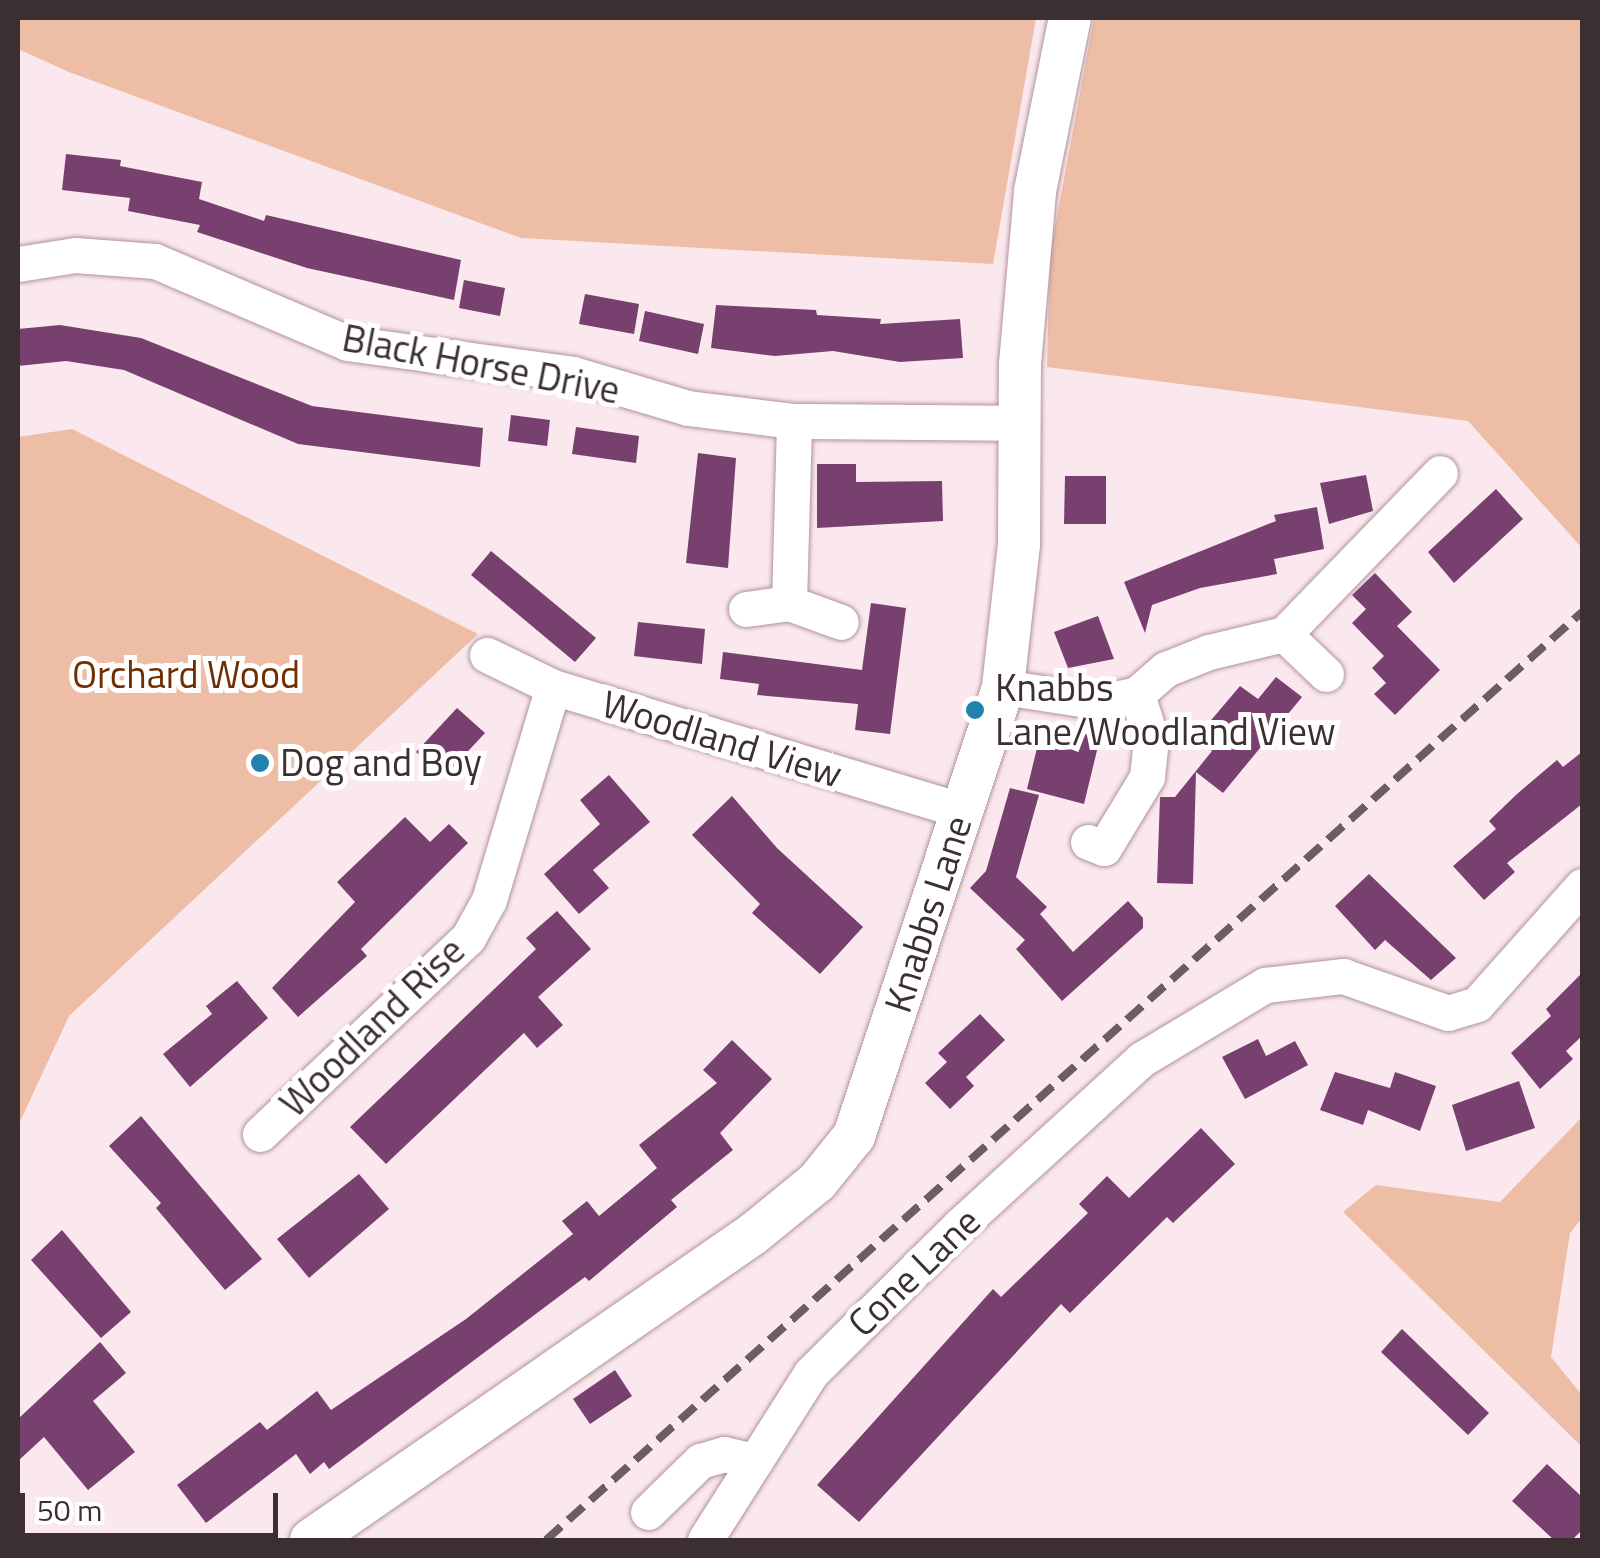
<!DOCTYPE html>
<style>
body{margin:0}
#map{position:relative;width:1600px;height:1558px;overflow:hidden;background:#fbe8ee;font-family:"Titillium Web",sans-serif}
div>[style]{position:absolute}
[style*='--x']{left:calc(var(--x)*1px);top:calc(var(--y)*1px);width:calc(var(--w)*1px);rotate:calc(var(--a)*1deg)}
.green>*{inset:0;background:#eebda5}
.building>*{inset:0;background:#77406f}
.roads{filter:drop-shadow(0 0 2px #b1939c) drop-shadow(0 0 2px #b1939c)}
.minor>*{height:35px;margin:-17.5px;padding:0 17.5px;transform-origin:17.5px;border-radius:17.5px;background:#fff}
.major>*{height:42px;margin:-21px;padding:0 21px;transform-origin:21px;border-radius:21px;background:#fff}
.rail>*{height:8px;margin-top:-4px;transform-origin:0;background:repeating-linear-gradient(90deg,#6b5d61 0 20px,transparent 0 30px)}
.dots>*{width:28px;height:28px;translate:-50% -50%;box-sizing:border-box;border:5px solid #fff;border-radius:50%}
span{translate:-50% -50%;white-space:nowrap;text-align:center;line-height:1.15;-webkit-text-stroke:10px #fff;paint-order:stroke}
.street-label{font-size:38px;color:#3b2f32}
.park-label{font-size:38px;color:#6f2f04}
.poi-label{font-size:38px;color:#3b2f32}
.left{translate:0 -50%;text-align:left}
.frame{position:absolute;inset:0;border:20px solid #3b2f32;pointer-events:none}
.scale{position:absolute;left:20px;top:1493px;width:258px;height:45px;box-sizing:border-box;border:5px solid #3b2f32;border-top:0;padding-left:12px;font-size:30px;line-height:35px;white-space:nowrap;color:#3b2f32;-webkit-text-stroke:8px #fff;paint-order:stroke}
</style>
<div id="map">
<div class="green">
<div style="clip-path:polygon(18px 18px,1036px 18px,993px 264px,521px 238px,69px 72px,18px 49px)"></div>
<div style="clip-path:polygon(1094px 18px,1582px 18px,1582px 548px,1468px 421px,1047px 367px,1050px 254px)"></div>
<div style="clip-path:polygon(72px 429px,478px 634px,69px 1016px,18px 1126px,18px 437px)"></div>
<div style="clip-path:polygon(1582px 1117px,1582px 1218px,1570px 1233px,1551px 1357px,1582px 1395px,1582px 1447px,1343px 1212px,1376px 1185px,1500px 1202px)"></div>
</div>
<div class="building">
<div style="clip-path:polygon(66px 154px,121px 160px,120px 166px,202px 182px,199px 199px,264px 221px,266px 215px,461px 260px,454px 300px,307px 268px,197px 232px,200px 225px,128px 211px,130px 198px,62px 190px)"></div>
<div style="clip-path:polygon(464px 280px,505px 288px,500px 316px,459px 308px)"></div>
<div style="clip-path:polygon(585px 294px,639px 304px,634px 334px,579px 324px)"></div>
<div style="clip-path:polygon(716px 305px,816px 310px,817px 315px,881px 319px,880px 324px,960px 319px,963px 358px,900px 362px,833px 351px,775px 356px,711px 348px)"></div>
<div style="clip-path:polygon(645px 311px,704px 324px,698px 354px,639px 341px)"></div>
<div style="clip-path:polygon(60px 325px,141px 338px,312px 406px,483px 428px,480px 467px,298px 444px,124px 370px,66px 361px,18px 366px,18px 329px)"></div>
<div style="clip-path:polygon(511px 415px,550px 420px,547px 446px,508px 441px)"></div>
<div style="clip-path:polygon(576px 427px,639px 436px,636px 463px,572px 454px)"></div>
<div style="clip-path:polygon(698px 453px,736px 458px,728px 568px,686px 563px)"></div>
<div style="clip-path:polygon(817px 464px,856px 464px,856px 482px,942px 481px,943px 521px,817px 528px)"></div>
<div style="clip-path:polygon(1366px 475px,1373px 511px,1329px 524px,1320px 483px)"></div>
<div style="clip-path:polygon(1065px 476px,1106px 476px,1106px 524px,1064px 524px)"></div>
<div style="clip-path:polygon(1496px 489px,1523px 519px,1454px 583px,1428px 552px)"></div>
<div style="clip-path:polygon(1317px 507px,1324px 549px,1274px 559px,1277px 574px,1200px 588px,1152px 605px,1145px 633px,1124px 582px,1276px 521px,1274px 515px)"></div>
<div style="clip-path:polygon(491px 551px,596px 638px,575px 662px,471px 575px)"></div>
<div style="clip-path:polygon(1375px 573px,1412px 612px,1397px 626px,1440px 670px,1395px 715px,1374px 694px,1386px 683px,1372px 668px,1384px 656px,1352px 623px,1366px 609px,1352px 595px)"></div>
<div style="clip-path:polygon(871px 603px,906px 608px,890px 734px,855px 730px,858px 704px,757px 695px,759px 684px,720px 679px,723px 652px,862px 670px)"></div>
<div style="clip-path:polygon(1098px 616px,1114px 659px,1068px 668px,1054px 632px)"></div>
<div style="clip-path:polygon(638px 622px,705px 629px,702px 664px,634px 656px)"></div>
<div style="clip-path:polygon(1276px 677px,1302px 697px,1223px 793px,1196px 772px,1193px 884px,1157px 883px,1160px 797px,1175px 797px,1212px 751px,1196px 738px,1240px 686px,1258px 699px)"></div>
<div style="clip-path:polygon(457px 708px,485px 733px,444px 777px,416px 752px)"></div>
<div style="clip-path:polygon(1066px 729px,1100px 738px,1084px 804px,1027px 789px,1038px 744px,1060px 750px)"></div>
<div style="clip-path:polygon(1582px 752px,1582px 804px,1507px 863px,1515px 872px,1484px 900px,1453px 866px,1496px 829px,1489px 821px,1517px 794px,1557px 760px,1563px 767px)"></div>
<div style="clip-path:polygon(609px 775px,650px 822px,593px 870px,609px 888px,579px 914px,544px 874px,600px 824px,580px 800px)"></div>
<div style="clip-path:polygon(1010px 788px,1039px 795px,1016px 877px,1047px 907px,1040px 914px,1073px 952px,1128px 901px,1143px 918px,1143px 928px,1062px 1001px,1016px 949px,1025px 940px,970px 888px,986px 871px)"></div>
<div style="clip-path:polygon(732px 796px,777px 848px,863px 927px,820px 974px,752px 913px,760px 904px,692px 835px)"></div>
<div style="clip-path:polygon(405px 817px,430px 842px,449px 824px,468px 843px,361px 949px,367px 956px,298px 1017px,272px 988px,355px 902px,337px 882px)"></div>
<div style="clip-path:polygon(1369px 874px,1456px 958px,1431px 980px,1385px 940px,1375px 950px,1335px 906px)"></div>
<div style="clip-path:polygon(557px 911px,591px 949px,538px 997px,563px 1025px,537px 1048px,524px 1033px,386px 1164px,350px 1127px,536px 949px,526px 938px)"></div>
<div style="clip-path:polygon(1582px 973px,1582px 1036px,1566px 1051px,1573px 1059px,1540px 1089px,1511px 1053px,1551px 1016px,1546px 1009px)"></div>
<div style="clip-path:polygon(237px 981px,268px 1018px,190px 1087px,163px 1054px,212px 1014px,206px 1006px)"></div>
<div style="clip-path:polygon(980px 1014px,1005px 1040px,966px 1077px,974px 1086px,950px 1109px,925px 1083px,947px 1062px,938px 1053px)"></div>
<div style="clip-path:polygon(1258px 1039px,1266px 1056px,1295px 1041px,1308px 1065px,1245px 1099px,1222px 1057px)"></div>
<div style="clip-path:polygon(732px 1040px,772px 1079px,720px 1133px,733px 1150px,671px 1200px,677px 1207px,589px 1281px,585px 1277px,329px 1469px,324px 1462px,310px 1474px,296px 1454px,206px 1523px,177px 1485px,260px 1422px,267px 1430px,317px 1391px,331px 1410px,466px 1319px,573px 1234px,562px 1221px,587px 1201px,599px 1216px,657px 1168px,639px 1145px,717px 1083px,703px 1070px)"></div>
<div style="clip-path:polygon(1335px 1072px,1390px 1088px,1395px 1072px,1436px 1086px,1420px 1131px,1368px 1110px,1363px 1125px,1320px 1110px)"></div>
<div style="clip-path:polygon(1519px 1081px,1535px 1128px,1466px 1151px,1452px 1105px)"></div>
<div style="clip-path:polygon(141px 1116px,262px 1259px,225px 1290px,156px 1208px,161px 1203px,109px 1146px)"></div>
<div style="clip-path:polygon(1201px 1128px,1235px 1164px,1173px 1223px,1167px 1217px,1070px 1313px,1061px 1304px,859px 1522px,817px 1485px,993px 1289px,1001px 1297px,1088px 1213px,1079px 1204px,1107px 1176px,1129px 1198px)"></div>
<div style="clip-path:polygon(359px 1174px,389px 1209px,309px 1278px,277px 1239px)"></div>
<div style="clip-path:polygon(62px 1230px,131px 1312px,101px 1338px,31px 1260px)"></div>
<div style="clip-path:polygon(1402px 1329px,1489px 1413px,1468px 1435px,1381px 1352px)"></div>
<div style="clip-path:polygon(100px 1342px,126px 1373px,93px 1401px,135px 1452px,88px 1490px,44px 1437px,18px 1461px,18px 1419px)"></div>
<div style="clip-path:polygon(615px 1370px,632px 1396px,590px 1424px,573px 1399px)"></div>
<div style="clip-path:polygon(1547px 1464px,1582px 1497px,1582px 1530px,1572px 1540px,1554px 1540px,1512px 1501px)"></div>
</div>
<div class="roads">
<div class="minor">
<div style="--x:18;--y:264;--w:58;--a:-9"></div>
<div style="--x:75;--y:255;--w:80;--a:4.3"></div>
<div style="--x:155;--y:261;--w:209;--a:23.1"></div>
<div style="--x:347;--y:343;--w:228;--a:7.8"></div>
<div style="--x:573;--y:374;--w:120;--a:16.5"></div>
<div style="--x:688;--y:408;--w:107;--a:7"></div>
<div style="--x:794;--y:421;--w:224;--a:0.5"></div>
<div style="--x:789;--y:603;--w:182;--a:-88.4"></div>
<div style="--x:746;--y:609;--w:43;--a:-7.9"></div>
<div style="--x:789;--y:603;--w:55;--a:20.1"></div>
<div style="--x:1284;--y:634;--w:58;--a:43.6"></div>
<div style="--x:487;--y:655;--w:73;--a:25.9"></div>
<div style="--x:553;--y:687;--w:426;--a:16.8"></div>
<div style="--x:1003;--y:687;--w:98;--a:8.8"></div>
<div style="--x:1100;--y:702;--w:38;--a:-12"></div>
<div style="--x:1137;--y:694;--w:38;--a:-41"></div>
<div style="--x:1166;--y:669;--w:46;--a:-21.6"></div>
<div style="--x:1209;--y:652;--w:77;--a:-13.5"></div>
<div style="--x:1284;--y:634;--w:224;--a:-45.9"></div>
<div style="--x:1088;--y:842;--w:17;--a:21"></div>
<div style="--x:1104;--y:848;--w:83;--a:-58.8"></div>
<div style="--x:1147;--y:777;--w:38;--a:-84"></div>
<div style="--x:1151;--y:739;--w:47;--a:-107.3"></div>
<div style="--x:260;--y:1134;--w:286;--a:-43.3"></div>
<div style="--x:468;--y:938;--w:43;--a:-61.1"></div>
<div style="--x:489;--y:900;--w:222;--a:-73.3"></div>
<div style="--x:648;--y:1512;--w:73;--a:-44.4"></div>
<div style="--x:700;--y:1461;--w:25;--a:-16"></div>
<div style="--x:724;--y:1454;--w:32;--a:13"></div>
<div style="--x:705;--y:1540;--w:198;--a:-57.6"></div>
<div style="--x:811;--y:1373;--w:210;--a:-44.8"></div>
<div style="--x:960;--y:1225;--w:246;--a:-42.4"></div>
<div style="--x:1142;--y:1059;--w:144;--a:-31"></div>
<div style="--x:1265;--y:985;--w:79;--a:-6.6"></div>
<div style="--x:1343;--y:976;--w:111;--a:19.4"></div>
<div style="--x:1448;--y:1013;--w:30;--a:-17"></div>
<div style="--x:1477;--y:1004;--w:158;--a:-48.3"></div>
</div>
<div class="major">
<div style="--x:311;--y:1540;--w:538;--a:-34.7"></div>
<div style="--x:753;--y:1234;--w:82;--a:-39.1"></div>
<div style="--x:817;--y:1182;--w:59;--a:-51.2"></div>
<div style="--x:854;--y:1136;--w:473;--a:-71.6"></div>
<div style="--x:1003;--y:687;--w:144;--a:-83.6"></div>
<div style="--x:1019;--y:544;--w:180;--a:-89.7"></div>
<div style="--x:1020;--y:364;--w:174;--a:-85"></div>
<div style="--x:1035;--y:191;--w:177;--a:-78.6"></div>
</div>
</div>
<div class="rail">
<div style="--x:546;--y:1540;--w:1391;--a:-41.85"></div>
</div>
<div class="dots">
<div style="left:975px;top:710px;background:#2282ae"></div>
<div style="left:260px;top:763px;background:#2282ae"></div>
</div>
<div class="street-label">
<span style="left:481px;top:364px;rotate:11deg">Black Horse Drive</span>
<span style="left:722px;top:739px;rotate:17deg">Woodland View</span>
<span style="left:928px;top:914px;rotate:-72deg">Knabbs Lane</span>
<span style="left:372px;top:1027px;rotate:-44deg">Woodland Rise</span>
<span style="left:914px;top:1272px;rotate:-44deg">Cone Lane</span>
</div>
<div class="park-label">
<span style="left:186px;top:675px">Orchard Wood</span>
</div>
<div class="poi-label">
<span class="left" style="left:995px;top:710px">Knabbs<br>Lane/Woodland View</span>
<span class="left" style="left:280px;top:763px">Dog and Boy</span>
</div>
<div class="frame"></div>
<div class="scale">50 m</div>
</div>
